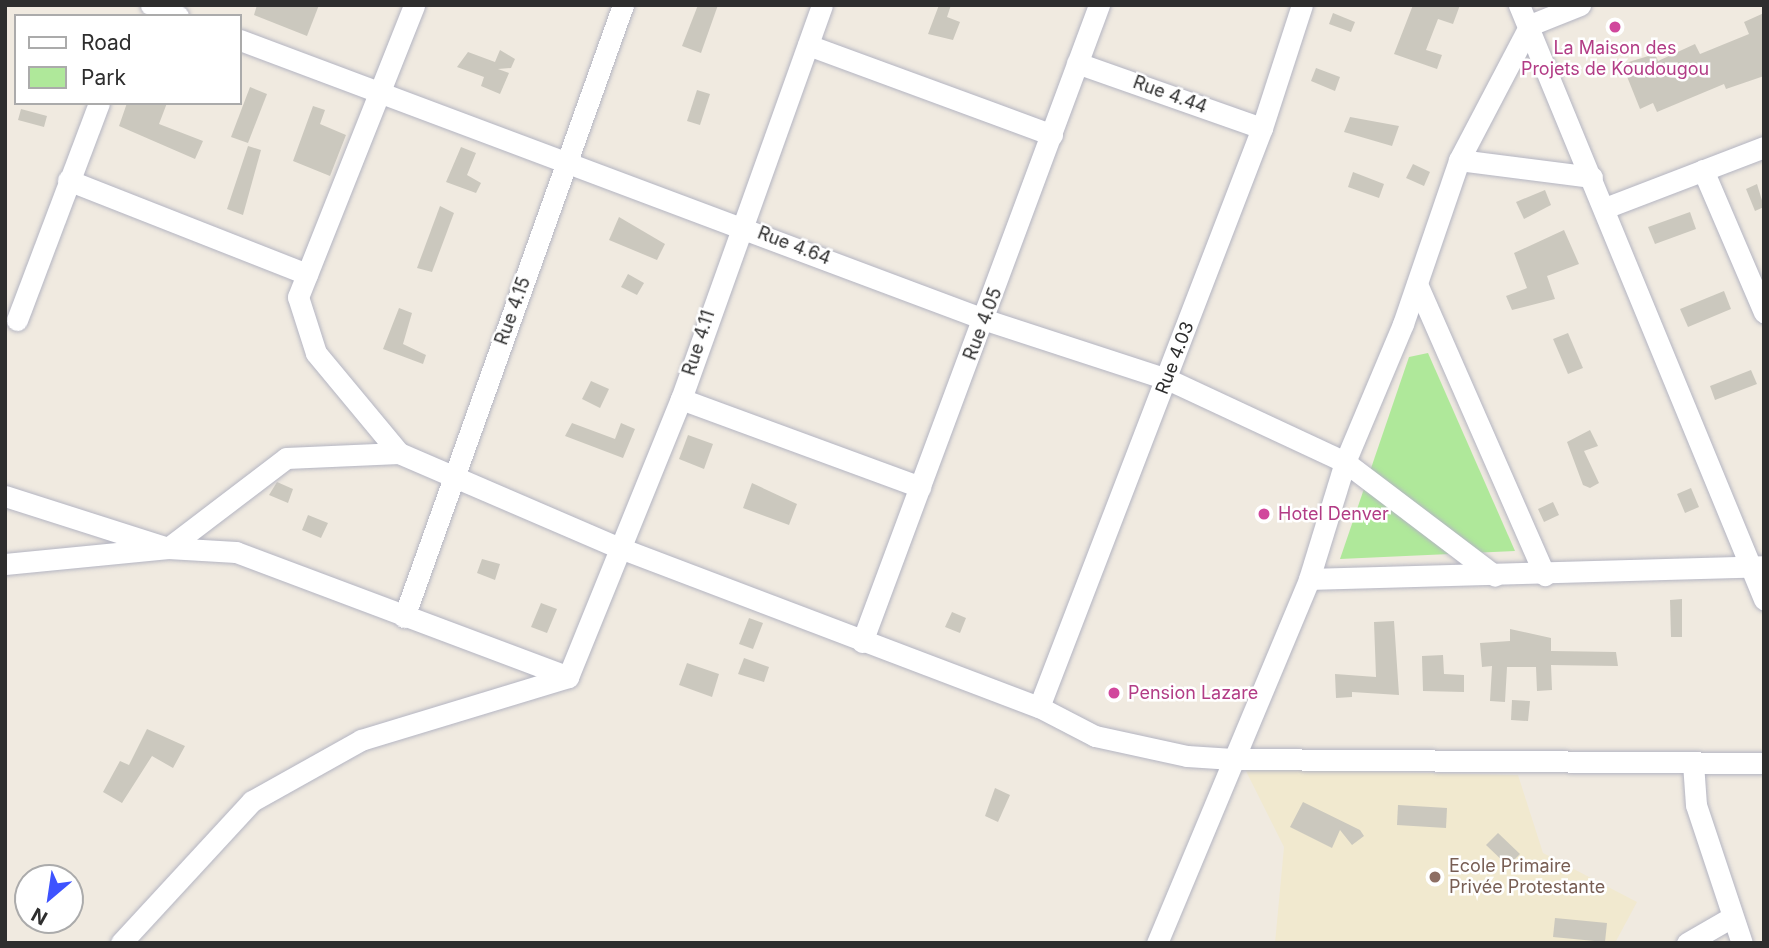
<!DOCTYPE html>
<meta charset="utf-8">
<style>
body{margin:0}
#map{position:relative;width:1769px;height:948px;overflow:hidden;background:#f0eae0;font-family:Inter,sans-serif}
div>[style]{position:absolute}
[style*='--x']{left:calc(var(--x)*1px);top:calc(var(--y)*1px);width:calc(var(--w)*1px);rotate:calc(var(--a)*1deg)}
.education>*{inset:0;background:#f1e9cf}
.green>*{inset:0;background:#afe89a}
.building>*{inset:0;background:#cbc8be}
.roads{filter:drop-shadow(0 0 2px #b4b5c2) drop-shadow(0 0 2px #b4b5c2)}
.minor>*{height:21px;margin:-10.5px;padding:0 10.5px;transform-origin:10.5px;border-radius:10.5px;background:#fff}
.dots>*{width:19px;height:19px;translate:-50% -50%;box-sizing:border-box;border:4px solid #fff;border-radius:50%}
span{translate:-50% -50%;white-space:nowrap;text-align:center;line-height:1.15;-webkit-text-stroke:5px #fff;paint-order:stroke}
.hotel-label{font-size:18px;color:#b23c85}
.left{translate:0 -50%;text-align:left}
.street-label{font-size:18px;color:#2e2e2e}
.education-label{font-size:18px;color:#785e54}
.frame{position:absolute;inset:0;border:7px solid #2e2e2e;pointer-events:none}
.legend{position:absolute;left:14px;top:14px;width:228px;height:91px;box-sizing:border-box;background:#fff;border:2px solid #ababab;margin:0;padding:9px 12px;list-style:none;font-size:21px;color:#2e2e2e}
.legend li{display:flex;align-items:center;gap:14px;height:35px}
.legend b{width:35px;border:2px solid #ababab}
.north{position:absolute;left:14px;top:864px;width:70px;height:70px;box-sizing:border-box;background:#fff;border:2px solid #ababab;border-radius:50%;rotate:209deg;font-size:19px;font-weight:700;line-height:28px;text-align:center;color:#2e2e2e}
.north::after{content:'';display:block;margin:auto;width:24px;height:32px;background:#3e53ff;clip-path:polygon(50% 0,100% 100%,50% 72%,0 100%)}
</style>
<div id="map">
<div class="education">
<div style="clip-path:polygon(1245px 769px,1518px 775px,1543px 853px,1637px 902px,1615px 943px,1275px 943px,1284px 847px)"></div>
</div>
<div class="green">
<div style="clip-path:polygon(1428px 353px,1515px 551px,1340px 559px,1409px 357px)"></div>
</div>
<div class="building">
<div style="clip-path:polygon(257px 5px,319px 5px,307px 36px,254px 15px)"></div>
<div style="clip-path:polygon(698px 5px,718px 5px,701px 53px,682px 46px)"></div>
<div style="clip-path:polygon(939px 5px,951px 5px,947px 17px,960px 22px,953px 40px,928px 34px)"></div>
<div style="clip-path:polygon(1413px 5px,1460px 5px,1453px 24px,1438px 19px,1426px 50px,1442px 55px,1437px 69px,1394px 54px)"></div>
<div style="clip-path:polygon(1333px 13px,1355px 22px,1351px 32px,1329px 24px)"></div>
<div style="clip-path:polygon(1764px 13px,1764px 76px,1726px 89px,1724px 84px,1657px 112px,1653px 103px,1640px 109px,1622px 64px,1655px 54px,1658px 61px,1695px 44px,1700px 54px,1749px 34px,1744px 22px)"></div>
<div style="clip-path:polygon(500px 50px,515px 59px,511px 68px,498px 69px,509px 73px,500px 94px,481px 86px,484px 77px,457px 67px,468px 52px,495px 62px)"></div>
<div style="clip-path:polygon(1316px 68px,1340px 77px,1335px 91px,1311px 81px)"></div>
<div style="clip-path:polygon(250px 87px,267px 94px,248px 143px,231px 137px)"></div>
<div style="clip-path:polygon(697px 90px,710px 94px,700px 125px,687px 121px)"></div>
<div style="clip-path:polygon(127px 103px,167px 103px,159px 124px,203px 141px,195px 159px,119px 126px)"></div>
<div style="clip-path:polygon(313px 106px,325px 110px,320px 124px,346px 135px,330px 176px,293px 161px)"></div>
<div style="clip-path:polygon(21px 109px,47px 116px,44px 127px,18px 120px)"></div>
<div style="clip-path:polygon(1350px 117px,1399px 126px,1392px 146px,1344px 132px)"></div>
<div style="clip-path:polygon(248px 146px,261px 150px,243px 215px,227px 209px)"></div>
<div style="clip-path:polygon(461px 147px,476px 153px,467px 175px,481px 183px,476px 193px,446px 182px)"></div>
<div style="clip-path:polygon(1413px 164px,1430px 172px,1424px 186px,1406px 178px)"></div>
<div style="clip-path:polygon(1353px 172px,1384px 184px,1379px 198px,1348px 187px)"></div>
<div style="clip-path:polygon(1757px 184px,1764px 207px,1755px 211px,1746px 189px)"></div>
<div style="clip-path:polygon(1545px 190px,1551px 205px,1524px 219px,1516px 202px)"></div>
<div style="clip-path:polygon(440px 206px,454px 213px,432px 272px,417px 268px)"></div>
<div style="clip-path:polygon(1690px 212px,1696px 229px,1655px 244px,1648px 227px)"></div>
<div style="clip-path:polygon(619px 217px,665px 244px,657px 260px,609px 240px)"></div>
<div style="clip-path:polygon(1564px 230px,1579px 264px,1547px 276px,1555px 299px,1512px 310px,1506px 296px,1527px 288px,1514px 253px)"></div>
<div style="clip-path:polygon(628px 274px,644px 283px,637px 295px,621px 287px)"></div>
<div style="clip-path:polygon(1724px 291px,1731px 309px,1688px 327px,1680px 309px)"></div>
<div style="clip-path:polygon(399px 308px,412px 313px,403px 344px,426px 355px,423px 364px,383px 349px)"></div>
<div style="clip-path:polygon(1568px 333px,1583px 368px,1568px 374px,1553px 339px)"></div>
<div style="clip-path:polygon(1751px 370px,1757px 384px,1715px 400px,1710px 386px)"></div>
<div style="clip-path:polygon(591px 381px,609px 389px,600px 408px,582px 399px)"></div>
<div style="clip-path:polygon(572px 423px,615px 439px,621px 423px,635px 429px,623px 458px,565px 436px)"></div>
<div style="clip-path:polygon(1590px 430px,1598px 446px,1584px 451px,1599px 483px,1590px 488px,1583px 485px,1567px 442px)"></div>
<div style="clip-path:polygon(688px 435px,713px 444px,704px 469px,679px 459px)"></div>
<div style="clip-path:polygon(277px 482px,293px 489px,288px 503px,269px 495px)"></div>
<div style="clip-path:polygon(752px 483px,797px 504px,789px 525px,743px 508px)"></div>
<div style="clip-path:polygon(1691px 488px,1699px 507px,1685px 513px,1677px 494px)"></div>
<div style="clip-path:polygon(1553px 502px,1559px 515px,1544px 522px,1538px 509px)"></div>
<div style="clip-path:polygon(308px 515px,328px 523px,321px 538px,302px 530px)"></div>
<div style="clip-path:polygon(482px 559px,500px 564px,495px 580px,477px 573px)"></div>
<div style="clip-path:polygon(1682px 599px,1682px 637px,1671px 637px,1670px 600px)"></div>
<div style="clip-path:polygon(541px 603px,557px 609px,547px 633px,531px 627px)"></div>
<div style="clip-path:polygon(952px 612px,966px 618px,960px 633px,945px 627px)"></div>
<div style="clip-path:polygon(749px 618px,763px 623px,753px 649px,739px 644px)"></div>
<div style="clip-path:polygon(1394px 621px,1399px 695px,1352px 692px,1352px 697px,1336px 698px,1335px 674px,1376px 677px,1374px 622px)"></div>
<div style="clip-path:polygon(1510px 629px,1551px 638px,1551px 651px,1616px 652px,1618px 666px,1551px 665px,1552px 690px,1537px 691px,1536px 667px,1507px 667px,1505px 702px,1490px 701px,1492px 666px,1482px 667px,1480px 643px,1510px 641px)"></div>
<div style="clip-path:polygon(1443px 655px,1444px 674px,1464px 675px,1464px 692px,1423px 691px,1422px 656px)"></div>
<div style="clip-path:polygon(744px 658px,769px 667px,764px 682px,738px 674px)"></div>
<div style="clip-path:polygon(687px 663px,719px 674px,712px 697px,679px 685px)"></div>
<div style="clip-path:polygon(1512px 700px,1530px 701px,1528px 721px,1511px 720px)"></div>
<div style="clip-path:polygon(147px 729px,185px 746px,173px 768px,152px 756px,122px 803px,103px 792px,120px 761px,129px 765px)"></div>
<div style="clip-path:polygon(995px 788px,1010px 795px,998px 822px,985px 816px)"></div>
<div style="clip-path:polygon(1303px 802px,1360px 830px,1364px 836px,1352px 845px,1340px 830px,1332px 848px,1290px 827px)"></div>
<div style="clip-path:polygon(1398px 805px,1447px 808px,1446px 828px,1397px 825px)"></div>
<div style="clip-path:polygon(1498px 833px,1520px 854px,1508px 866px,1486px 845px)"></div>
<div style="clip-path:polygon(1555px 918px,1607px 923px,1605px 942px,1553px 937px)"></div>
</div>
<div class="roads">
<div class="minor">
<div style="--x:151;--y:5;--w:29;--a:22"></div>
<div style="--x:1519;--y:5;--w:643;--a:67.59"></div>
<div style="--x:1530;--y:25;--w:54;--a:-21.8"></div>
<div style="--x:240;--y:40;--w:797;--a:20.57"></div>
<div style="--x:986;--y:320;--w:190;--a:18.1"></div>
<div style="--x:1167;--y:379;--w:196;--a:25"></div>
<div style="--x:1345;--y:462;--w:188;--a:37.2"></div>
<div style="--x:808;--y:45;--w:260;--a:20.2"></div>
<div style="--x:1077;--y:63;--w:196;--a:19.4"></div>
<div style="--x:1459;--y:160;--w:134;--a:7.3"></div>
<div style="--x:1703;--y:170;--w:155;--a:66.8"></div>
<div style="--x:68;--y:180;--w:257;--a:21.5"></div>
<div style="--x:1605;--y:208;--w:170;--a:-21"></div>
<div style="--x:1417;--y:284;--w:318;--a:66.3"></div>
<div style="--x:17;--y:320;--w:232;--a:-69.3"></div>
<div style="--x:681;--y:399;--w:255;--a:20.2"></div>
<div style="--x:399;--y:453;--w:130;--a:-129.7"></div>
<div style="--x:316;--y:353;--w:59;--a:-107.8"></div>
<div style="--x:298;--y:297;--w:314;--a:-68.3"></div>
<div style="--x:5;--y:496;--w:171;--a:17.7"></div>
<div style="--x:168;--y:548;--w:148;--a:-37.3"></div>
<div style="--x:286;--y:458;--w:113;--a:-2.5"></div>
<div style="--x:399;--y:453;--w:241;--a:23.3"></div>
<div style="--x:620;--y:548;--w:448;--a:20.8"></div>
<div style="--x:1039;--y:707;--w:63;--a:27.4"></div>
<div style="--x:1095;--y:736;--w:94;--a:12.3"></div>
<div style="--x:1187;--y:756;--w:46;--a:3.7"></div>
<div style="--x:1233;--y:759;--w:531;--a:0.43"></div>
<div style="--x:5;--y:564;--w:164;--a:-5.6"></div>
<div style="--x:168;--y:548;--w:68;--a:3.4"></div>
<div style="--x:236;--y:552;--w:355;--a:20.6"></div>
<div style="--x:1309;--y:579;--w:453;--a:-1.6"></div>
<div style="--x:404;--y:617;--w:650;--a:-70.31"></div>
<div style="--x:862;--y:642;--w:680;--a:-69.59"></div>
<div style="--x:568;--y:677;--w:300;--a:-67.9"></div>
<div style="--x:681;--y:399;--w:418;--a:-70.3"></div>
<div style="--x:1039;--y:707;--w:620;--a:-68.94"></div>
<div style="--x:1262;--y:128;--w:129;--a:-72"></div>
<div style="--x:1693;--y:763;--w:42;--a:85.9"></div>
<div style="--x:1696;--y:805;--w:145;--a:71.6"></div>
<div style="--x:121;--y:943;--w:193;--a:-47.3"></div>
<div style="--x:252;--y:801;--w:125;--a:-29.2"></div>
<div style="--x:361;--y:740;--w:216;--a:-16.9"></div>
<div style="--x:1157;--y:943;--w:394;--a:-67.3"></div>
<div style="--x:1309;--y:579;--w:122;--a:-72.9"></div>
<div style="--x:1345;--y:462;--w:150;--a:-67.2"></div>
<div style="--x:1403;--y:324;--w:173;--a:-71.1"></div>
<div style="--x:1459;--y:160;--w:153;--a:-62.3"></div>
<div style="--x:1687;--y:943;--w:52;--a:-30"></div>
</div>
</div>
<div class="dots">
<div style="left:1615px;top:27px;background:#d1479c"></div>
<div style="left:1264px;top:514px;background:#d1479c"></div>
<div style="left:1114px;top:693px;background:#d1479c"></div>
<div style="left:1435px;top:877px;background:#8d6e63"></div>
</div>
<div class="hotel-label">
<span style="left:1615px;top:59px">La Maison des<br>Projets de Koudougou</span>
<span class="left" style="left:1278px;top:514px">Hotel Denver</span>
<span class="left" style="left:1128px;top:693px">Pension Lazare</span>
</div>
<div class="street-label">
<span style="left:1170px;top:95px;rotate:20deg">Rue 4.44</span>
<span style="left:794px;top:246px;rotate:21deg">Rue 4.64</span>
<span style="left:513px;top:311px;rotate:-70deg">Rue 4.15</span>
<span style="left:983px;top:324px;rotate:-69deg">Rue 4.05</span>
<span style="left:699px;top:343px;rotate:-72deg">Rue 4.11</span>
<span style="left:1175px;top:358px;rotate:-69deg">Rue 4.03</span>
</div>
<div class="education-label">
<span class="left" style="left:1449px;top:877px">Ecole Primaire<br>Privée Protestante</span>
</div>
<div class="frame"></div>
<ul class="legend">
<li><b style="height:9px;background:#fff"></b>Road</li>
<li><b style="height:19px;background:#afe89a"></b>Park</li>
</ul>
<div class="north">N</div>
</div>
